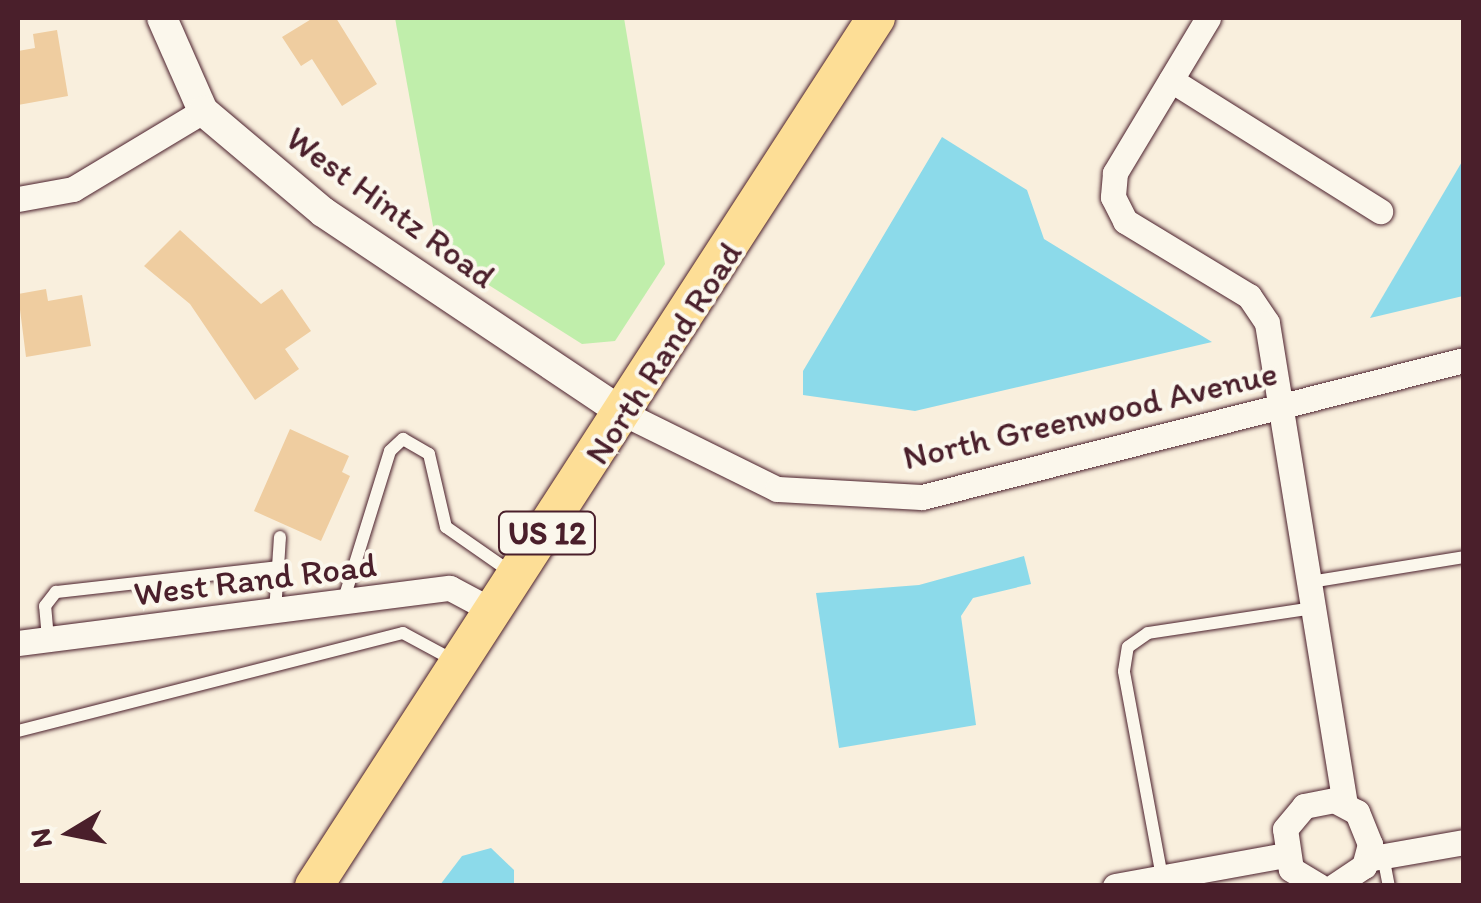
<!DOCTYPE html>
<style>
body{margin:0}
#map{position:relative;width:1481px;height:903px;overflow:hidden;background:#f9efdd;font-family:Itim,sans-serif}
div>[style]{position:absolute}
.green>*{inset:0;background:#c0eeab}
.water>*{inset:0;background:#8cdaea}
.building>*{inset:0;background:#efcda0}
.roads{filter:drop-shadow(0 0 2px #4a1f2b) drop-shadow(0 0 2px #4a1f2b)}
.service>*{height:12px;margin:-6px;padding:0 6px;transform-origin:6px;border-radius:6px;background:#fbf7ec}
.minor>*{height:25px;margin:-12.5px;padding:0 12.5px;transform-origin:12.5px;border-radius:12.5px;background:#fbf7ec}
.tertiary>*{height:30px;margin:-15px;padding:0 15px;transform-origin:15px;border-radius:15px;background:#fbf7ec}
.primary>*{height:38px;margin:-19px;padding:0 19px;transform-origin:19px;border-radius:19px;background:#fdde96}
span{translate:-50% -50%;white-space:nowrap;text-align:center;line-height:1.15;-webkit-text-stroke:8px #fbf7ec;paint-order:stroke}
.shield-label span{padding:2px 8px;background:#fbf7ec;border:2px solid;border-radius:8px;-webkit-text-stroke-width:0}
.shield-label{font-size:32px;color:#4a1f2b;font-weight:700}
.street-label{font-size:35px;color:#4a1f2b}
.frame{position:absolute;inset:0;border:20px solid #4a1f2b;pointer-events:none}
.north{position:absolute;left:20px;top:783px;width:100px;height:100px;-webkit-text-stroke:8px #fbf7ec;paint-order:stroke;rotate:260deg;font-size:28px;font-weight:700;line-height:40px;text-align:center;color:#4a1f2b}
.north::after{content:'';display:block;margin:auto;width:35px;height:45px;background:#4a1f2b;clip-path:polygon(50% 0,100% 100%,50% 72%,0 100%)}
</style>
<div id="map">
<div class="green">
<i style="clip-path:polygon(395px 18px,624px 18px,665px 264px,615px 341px,582px 344px,438px 253px)"></i>
</div>
<div class="water">
<i style="clip-path:polygon(942px 137px,1027px 190px,1044px 239px,1212px 342px,915px 411px,803px 395px,803px 371px)"></i>
<i style="clip-path:polygon(1463px 160px,1463px 296px,1370px 318px)"></i>
<i style="clip-path:polygon(1024px 556px,1031px 584px,973px 598px,961px 616px,976px 725px,839px 748px,816px 593px,919px 585px)"></i>
<i style="clip-path:polygon(491px 848px,514px 870px,514px 885px,440px 885px,462px 856px)"></i>
</div>
<div class="building">
<i style="clip-path:polygon(313px 18px,336px 18px,377px 84px,342px 106px,312px 59px,301px 66px,282px 37px)"></i>
<i style="clip-path:polygon(57px 30px,68px 96px,18px 105px,18px 51px,35px 48px,33px 34px)"></i>
<i style="clip-path:polygon(180px 230px,261px 304px,282px 289px,311px 331px,285px 349px,299px 369px,255px 400px,190px 304px,144px 266px)"></i>
<i style="clip-path:polygon(46px 289px,48px 301px,82px 295px,91px 346px,26px 357px,18px 294px)"></i>
<i style="clip-path:polygon(290px 429px,349px 456px,342px 472px,350px 476px,321px 541px,254px 511px)"></i>
</div>
<div class="roads">
<div class="service">
<i style="left:1310px;top:582px;width:156px;rotate:-9.2deg"></i>
<i style="left:343px;top:602px;width:158px;rotate:-72.7deg"></i>
<i style="left:390px;top:451px;width:18px;rotate:-43deg"></i>
<i style="left:403px;top:439px;width:30px;rotate:30deg"></i>
<i style="left:429px;top:454px;width:75px;rotate:76.9deg"></i>
<i style="left:446px;top:527px;width:80px;rotate:34.9deg"></i>
<i style="left:275px;top:612px;width:75px;rotate:-86.2deg"></i>
<i style="left:48px;top:639px;width:33px;rotate:-95deg"></i>
<i style="left:45px;top:606px;width:18px;rotate:-52deg"></i>
<i style="left:56px;top:592px;width:223px;rotate:-6.4deg"></i>
<i style="left:18px;top:731px;width:397px;rotate:-14.3deg"></i>
<i style="left:403px;top:633px;width:59px;rotate:28.3deg"></i>
<i style="left:1383px;top:856px;width:31px;rotate:79deg"></i>
<i style="left:1162px;top:877px;width:209px;rotate:-100.5deg"></i>
<i style="left:1124px;top:671px;width:24px;rotate:-81deg"></i>
<i style="left:1128px;top:647px;width:24px;rotate:-35deg"></i>
<i style="left:1148px;top:633px;width:168px;rotate:-8.6deg"></i>
</div>
<div class="minor">
<i style="left:1208px;top:18px;width:181px;rotate:121deg"></i>
<i style="left:1115px;top:173px;width:24px;rotate:95deg"></i>
<i style="left:1113px;top:197px;width:27px;rotate:63deg"></i>
<i style="left:1125px;top:221px;width:145px;rotate:31.2deg"></i>
<i style="left:1249px;top:296px;width:32px;rotate:56deg"></i>
<i style="left:1267px;top:323px;width:487px;rotate:80.8deg"></i>
<i style="left:1171px;top:80px;width:247px;rotate:32.1deg"></i>
<i style="left:18px;top:199px;width:56px;rotate:-10.3deg"></i>
<i style="left:73px;top:189px;width:152px;rotate:-31deg"></i>
<i style="left:625px;top:414px;width:169px;rotate:26.3deg"></i>
<i style="left:777px;top:489px;width:145px;rotate:3.2deg"></i>
<i style="left:922px;top:497px;width:559px;rotate:-14.19deg"></i>
<i style="left:18px;top:643px;width:435px;rotate:-7.3deg"></i>
<i style="left:450px;top:588px;width:51px;rotate:28.1deg"></i>
<i style="left:1367px;top:859px;width:98px;rotate:-9.9deg"></i>
<i style="left:1115px;top:886px;width:173px;rotate:-10.3deg"></i>
<i style="left:1319px;top:886px;width:33px;rotate:-149deg"></i>
<i style="left:1291px;top:869px;width:40px;rotate:-98.5deg"></i>
<i style="left:1285px;top:829px;width:30px;rotate:-50deg"></i>
<i style="left:1304px;top:806px;width:31px;rotate:-11deg"></i>
<i style="left:1334px;top:800px;width:26px;rotate:28deg"></i>
<i style="left:1357px;top:812px;width:35px;rotate:68deg"></i>
<i style="left:1370px;top:844px;width:23px;rotate:105deg"></i>
<i style="left:1364px;top:866px;width:36px;rotate:146deg"></i>
</div>
<div class="tertiary">
<i style="left:162px;top:18px;width:102px;rotate:66.2deg"></i>
<i style="left:203px;top:111px;width:157px;rotate:40.1deg"></i>
<i style="left:323px;top:212px;width:363px;rotate:33.8deg"></i>
</div>
<div class="primary">
<i style="left:314px;top:886px;width:1034px;rotate:-57.08deg"></i>
</div>
</div>
<div class="shield-label">
<span style="left:547px;top:533px">US 12</span>
</div>
<div class="street-label">
<span style="left:391px;top:207px;rotate:36deg">West Hintz Road</span>
<span style="left:663px;top:353px;rotate:-57deg">North Rand Road</span>
<span style="left:1090px;top:415px;rotate:-13deg">North Greenwood Avenue</span>
<span style="left:255px;top:579px;rotate:-7deg">West Rand Road</span>
</div>
<div class="frame"></div>
<div class="north">N</div>
</div>
